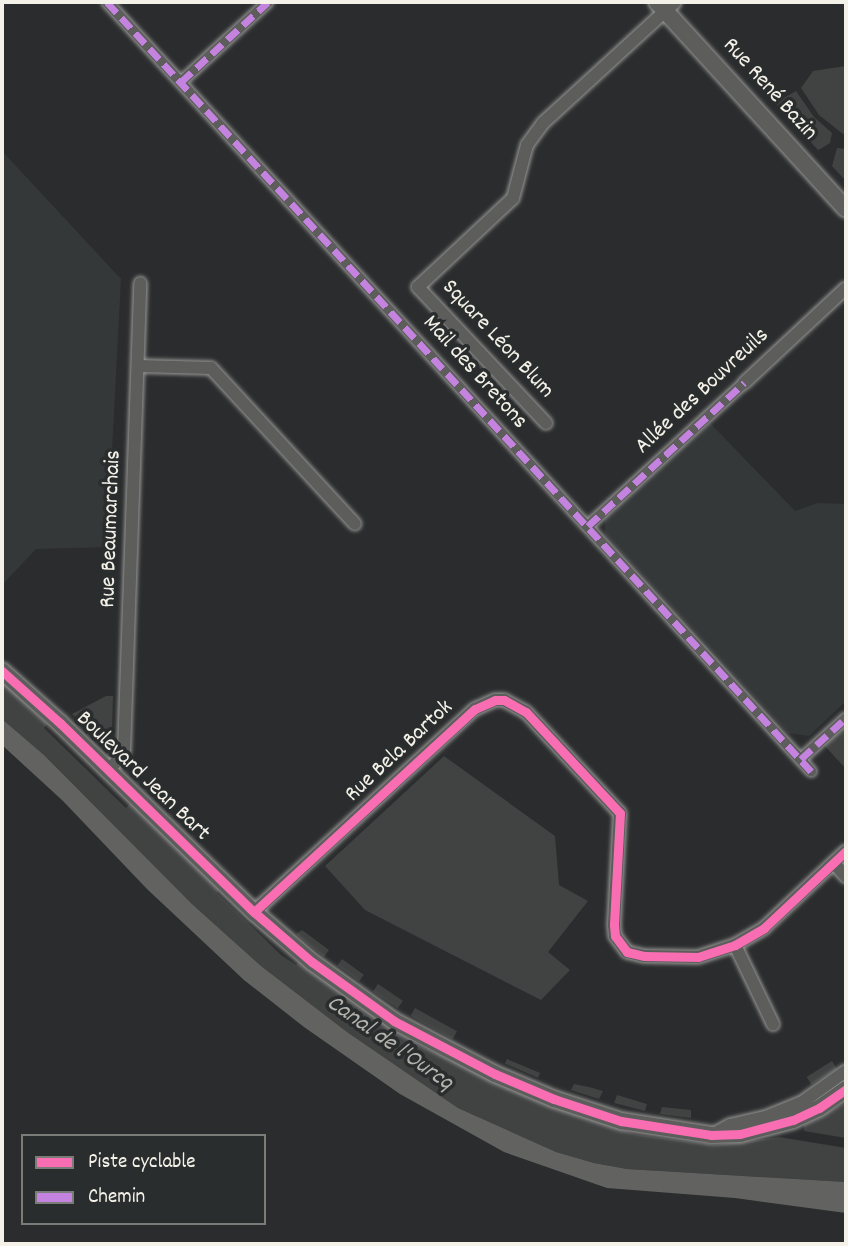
<!DOCTYPE html>
<meta charset="utf-8">
<style>
body{margin:0}
#map{position:relative;width:848px;height:1246px;overflow:hidden;background:#2b2c2d;font-family:Dekko,sans-serif}
div>[style]{position:absolute}
.built>*{inset:0;background:#353838}
.green>*{inset:0;background:#414242;transform-origin:0 0}
.water>*{inset:0;background:#626361}
.roads{filter:drop-shadow(0 0 2px #979796) drop-shadow(0 0 2px #979796)}
.pedestrian>*{height:10px;margin:-5px;padding:0 5px;transform-origin:5px;border-radius:5px;background:#5d5d5c}
.minor>*{height:12px;margin:-6px;padding:0 6px;transform-origin:6px;border-radius:6px;background:#5d5d5c}
.tertiary>*{height:16px;margin:-8px;padding:0 8px;transform-origin:8px;border-radius:8px;background:#5d5d5c}
.quiet>*{height:7px;margin-top:-3.5px;transform-origin:0;background:repeating-linear-gradient(90deg,#c483df 0 14px,transparent 0 21px)}
.cycleway>*{height:9px;margin:-4.5px;padding:0 4.5px;transform-origin:4.5px;border-radius:4.5px;background:#f96db3}
span{translate:-50% -50%;white-space:nowrap;text-align:center;line-height:1.15;-webkit-text-stroke:7px #2a2d2e;paint-order:stroke}
.street-label{font-size:23px;color:#f4f1e8}
.water-label{font-size:24px;color:#b5b3ae;font-style:italic}
.frame{position:absolute;inset:0;border:4px solid #f4f1e8;pointer-events:none}
.legend{position:absolute;left:21px;top:1134px;width:245px;height:91px;box-sizing:border-box;background:#2a2d2e;border:2px solid #7b7b78;margin:0;padding:9px 12px;list-style:none;font-size:21px;color:#f4f1e8}
.legend li{display:flex;align-items:center;gap:14px;height:35px}
.legend b{width:35px;border:2px solid #7b7b78}
</style>
<div id="map">
<div class="built">
<i style="clip-path:polygon(2px 151px,121px 279px,107px 547px,36px 549px,2px 585px)"></i>
<i style="clip-path:polygon(710px 423px,795px 511px,818px 503px,846px 504px,846px 701px,809px 736px,788px 733px,605px 534px,605px 517px)"></i>
</div>
<div class="green">
<i style="clip-path:polygon(846px 66px,846px 132px,843px 134px,819px 115px,801px 88px,813px 71px)"></i>
<i style="clip-path:polygon(796px 91px,814px 117px,832px 133px,830px 143px,822px 148px,818px 150px,775px 103px)"></i>
<i style="clip-path:polygon(837px 148px,846px 149px,846px 181px,832px 166px)"></i>
<i style="clip-path:polygon(2px 681px,47px 724px,44px 728px,126px 808px,131px 803px,219px 889px,217px 893px,281px 955px,296px 965px,299px 962px,418px 1045px,540px 1102px,633px 1134px,715px 1145px,779px 1137px,846px 1148px,846px 1182px,627px 1169px,594px 1163px,556px 1152px,458px 1108px,347px 1032px,261px 966px,192px 904px,44px 755px,2px 719px)"></i>
<i style="clip-path:polygon(106px 696px,113px 696px,112px 731px,104px 738px,97px 737px,72px 714px)"></i>
<i style="clip-path:polygon(846px 724px,846px 769px,824px 745px)"></i>
<i style="clip-path:polygon(444px 756px,555px 836px,559px 885px,588px 901px,548px 952px,570px 970px,541px 1000px,365px 910px,325px 866px)"></i>
<i style="clip-path:polygon(302px 930px,329px 950px,324px 957px,296px 934px)"></i>
<i style="left:342px;top:959px;width:27px;height:8px;rotate:36deg"></i>
<i style="left:378px;top:984px;width:30px;height:9px;rotate:34deg"></i>
<i style="left:415px;top:1008px;width:48px;height:9px;rotate:29deg"></i>
<i style="left:507px;top:1059px;width:36px;height:5px;rotate:23deg"></i>
<i style="left:832px;top:1061px;width:9px;height:30px;rotate:58deg"></i>
<i style="clip-path:polygon(574px 1084px,589px 1087px,603px 1091px,599px 1099px,571px 1090px)"></i>
<i style="clip-path:polygon(617px 1095px,647px 1104px,645px 1111px,614px 1103px)"></i>
<i style="clip-path:polygon(845px 1103px,846px 1138px,804px 1131px,804px 1125px)"></i>
<i style="clip-path:polygon(662px 1107px,691px 1110px,691px 1118px,660px 1114px)"></i>
</div>
<div class="water">
<i style="clip-path:polygon(2px 719px,44px 755px,192px 904px,261px 966px,347px 1032px,458px 1108px,556px 1152px,594px 1163px,627px 1169px,846px 1182px,846px 1213px,735px 1198px,607px 1188px,504px 1152px,400px 1094px,304px 1027px,244px 980px,147px 889px,63px 801px,2px 745px)"></i>
</div>
<div class="roads">
<div class="pedestrian">
<i style="left:107px;top:2px;width:1043px;rotate:47.53deg"></i>
<i style="left:181px;top:82px;width:118px;rotate:-42.6deg"></i>
<i style="left:588px;top:526px;width:212px;rotate:-42.5deg"></i>
<i style="left:801px;top:759px;width:61px;rotate:-42.3deg"></i>
</div>
<div class="minor">
<i style="left:139px;top:366px;width:72px;rotate:1.6deg"></i>
<i style="left:211px;top:368px;width:212px;rotate:47.3deg"></i>
<i style="left:744px;top:383px;width:139px;rotate:-43deg"></i>
<i style="left:546px;top:423px;width:187px;rotate:-133.3deg"></i>
<i style="left:418px;top:287px;width:130px;rotate:-43.1deg"></i>
<i style="left:513px;top:198px;width:55px;rotate:-75.2deg"></i>
<i style="left:527px;top:145px;width:27px;rotate:-54deg"></i>
<i style="left:543px;top:123px;width:179px;rotate:-42.5deg"></i>
<i style="left:109px;top:771px;width:25px;rotate:-53deg"></i>
<i style="left:124px;top:751px;width:468px;rotate:-88deg"></i>
<i style="left:834px;top:863px;width:18px;rotate:49deg"></i>
<i style="left:254px;top:912px;width:300px;rotate:-42.6deg"></i>
<i style="left:475px;top:709px;width:22px;rotate:-24deg"></i>
<i style="left:495px;top:700px;width:9px"></i>
<i style="left:504px;top:700px;width:25px;rotate:29deg"></i>
<i style="left:526px;top:712px;width:138px;rotate:47.1deg"></i>
<i style="left:620px;top:813px;width:112px;rotate:93.1deg"></i>
<i style="left:614px;top:925px;width:11px;rotate:85deg"></i>
<i style="left:615px;top:936px;width:20px;rotate:53deg"></i>
<i style="left:627px;top:952px;width:17px;rotate:13deg"></i>
<i style="left:644px;top:956px;width:54px;rotate:1.1deg"></i>
<i style="left:698px;top:957px;width:39px;rotate:-18deg"></i>
<i style="left:735px;top:945px;width:34px;rotate:-30deg"></i>
<i style="left:764px;top:928px;width:112px;rotate:-43.2deg"></i>
<i style="left:735px;top:945px;width:88px;rotate:64.3deg"></i>
<i style="left:712px;top:1135px;width:21px;rotate:-29deg"></i>
<i style="left:730px;top:1125px;width:39px;rotate:-13deg"></i>
<i style="left:768px;top:1116px;width:35px;rotate:-22deg"></i>
<i style="left:801px;top:1103px;width:55px;rotate:-35.4deg"></i>
</div>
<div class="tertiary">
<i style="left:657px;top:2px;width:280px;rotate:47.6deg"></i>
<i style="left:2px;top:671px;width:78px;rotate:41.9deg"></i>
<i style="left:60px;top:723px;width:271px;rotate:44.3deg"></i>
<i style="left:254px;top:912px;width:77px;rotate:40.8deg"></i>
<i style="left:312px;top:962px;width:101px;rotate:35.7deg"></i>
<i style="left:394px;top:1021px;width:114px;rotate:27.7deg"></i>
<i style="left:495px;top:1074px;width:64px;rotate:23deg"></i>
<i style="left:554px;top:1099px;width:71px;rotate:18.2deg"></i>
<i style="left:621px;top:1121px;width:91px;rotate:8.8deg"></i>
<i style="left:711px;top:1135px;width:29px;rotate:-2deg"></i>
<i style="left:740px;top:1134px;width:55px;rotate:-14.8deg"></i>
<i style="left:793px;top:1120px;width:29px;rotate:-25deg"></i>
<i style="left:819px;top:1108px;width:33px;rotate:-35deg"></i>
</div>
</div>
<div class="quiet">
<i style="left:107px;top:2px;width:1043px;rotate:47.53deg"></i>
<i style="left:181px;top:82px;width:118px;rotate:-42.6deg"></i>
<i style="left:588px;top:526px;width:212px;rotate:-42.5deg"></i>
<i style="left:801px;top:759px;width:61px;rotate:-42.3deg"></i>
</div>
<div class="cycleway">
<i style="left:2px;top:671px;width:78px;rotate:41.9deg"></i>
<i style="left:60px;top:723px;width:271px;rotate:44.3deg"></i>
<i style="left:254px;top:912px;width:77px;rotate:40.8deg"></i>
<i style="left:312px;top:962px;width:101px;rotate:35.7deg"></i>
<i style="left:394px;top:1021px;width:114px;rotate:27.7deg"></i>
<i style="left:495px;top:1074px;width:64px;rotate:23deg"></i>
<i style="left:554px;top:1099px;width:71px;rotate:18.2deg"></i>
<i style="left:621px;top:1121px;width:91px;rotate:8.8deg"></i>
<i style="left:711px;top:1135px;width:29px;rotate:-2deg"></i>
<i style="left:740px;top:1134px;width:55px;rotate:-14.8deg"></i>
<i style="left:793px;top:1120px;width:29px;rotate:-25deg"></i>
<i style="left:819px;top:1108px;width:33px;rotate:-35deg"></i>
<i style="left:254px;top:912px;width:300px;rotate:-42.6deg"></i>
<i style="left:475px;top:709px;width:22px;rotate:-24deg"></i>
<i style="left:495px;top:700px;width:9px"></i>
<i style="left:504px;top:700px;width:25px;rotate:29deg"></i>
<i style="left:526px;top:712px;width:138px;rotate:47.1deg"></i>
<i style="left:620px;top:813px;width:112px;rotate:93.1deg"></i>
<i style="left:614px;top:925px;width:11px;rotate:85deg"></i>
<i style="left:615px;top:936px;width:20px;rotate:53deg"></i>
<i style="left:627px;top:952px;width:17px;rotate:13deg"></i>
<i style="left:644px;top:956px;width:54px;rotate:1.1deg"></i>
<i style="left:698px;top:957px;width:39px;rotate:-18deg"></i>
<i style="left:735px;top:945px;width:34px;rotate:-30deg"></i>
<i style="left:764px;top:928px;width:112px;rotate:-43.2deg"></i>
</div>
<div class="street-label">
<span style="left:769px;top:90px;rotate:48deg">Rue René Bazin</span>
<span style="left:497px;top:340px;rotate:47deg">Square Léon Blum</span>
<span style="left:474px;top:373px;rotate:48deg">Mail des Bretons</span>
<span style="left:703px;top:392px;rotate:-43deg">Allée des Bouvreuils</span>
<span style="left:112px;top:529px;rotate:-88deg">Rue Beaumarchais</span>
<span style="left:400px;top:752px;rotate:-43deg">Rue Bela Bartok</span>
<span style="left:142px;top:777px;rotate:44deg">Boulevard Jean Bart</span>
</div>
<div class="water-label">
<span style="left:389px;top:1044px;rotate:35deg">Canal de l'Ourcq</span>
</div>
<div class="frame"></div>
<ul class="legend">
<li><b style="height:9px;background:#f96db3"></b>Piste cyclable</li>
<li><b style="height:9px;background:#c483df"></b>Chemin</li>
</ul>
</div>
